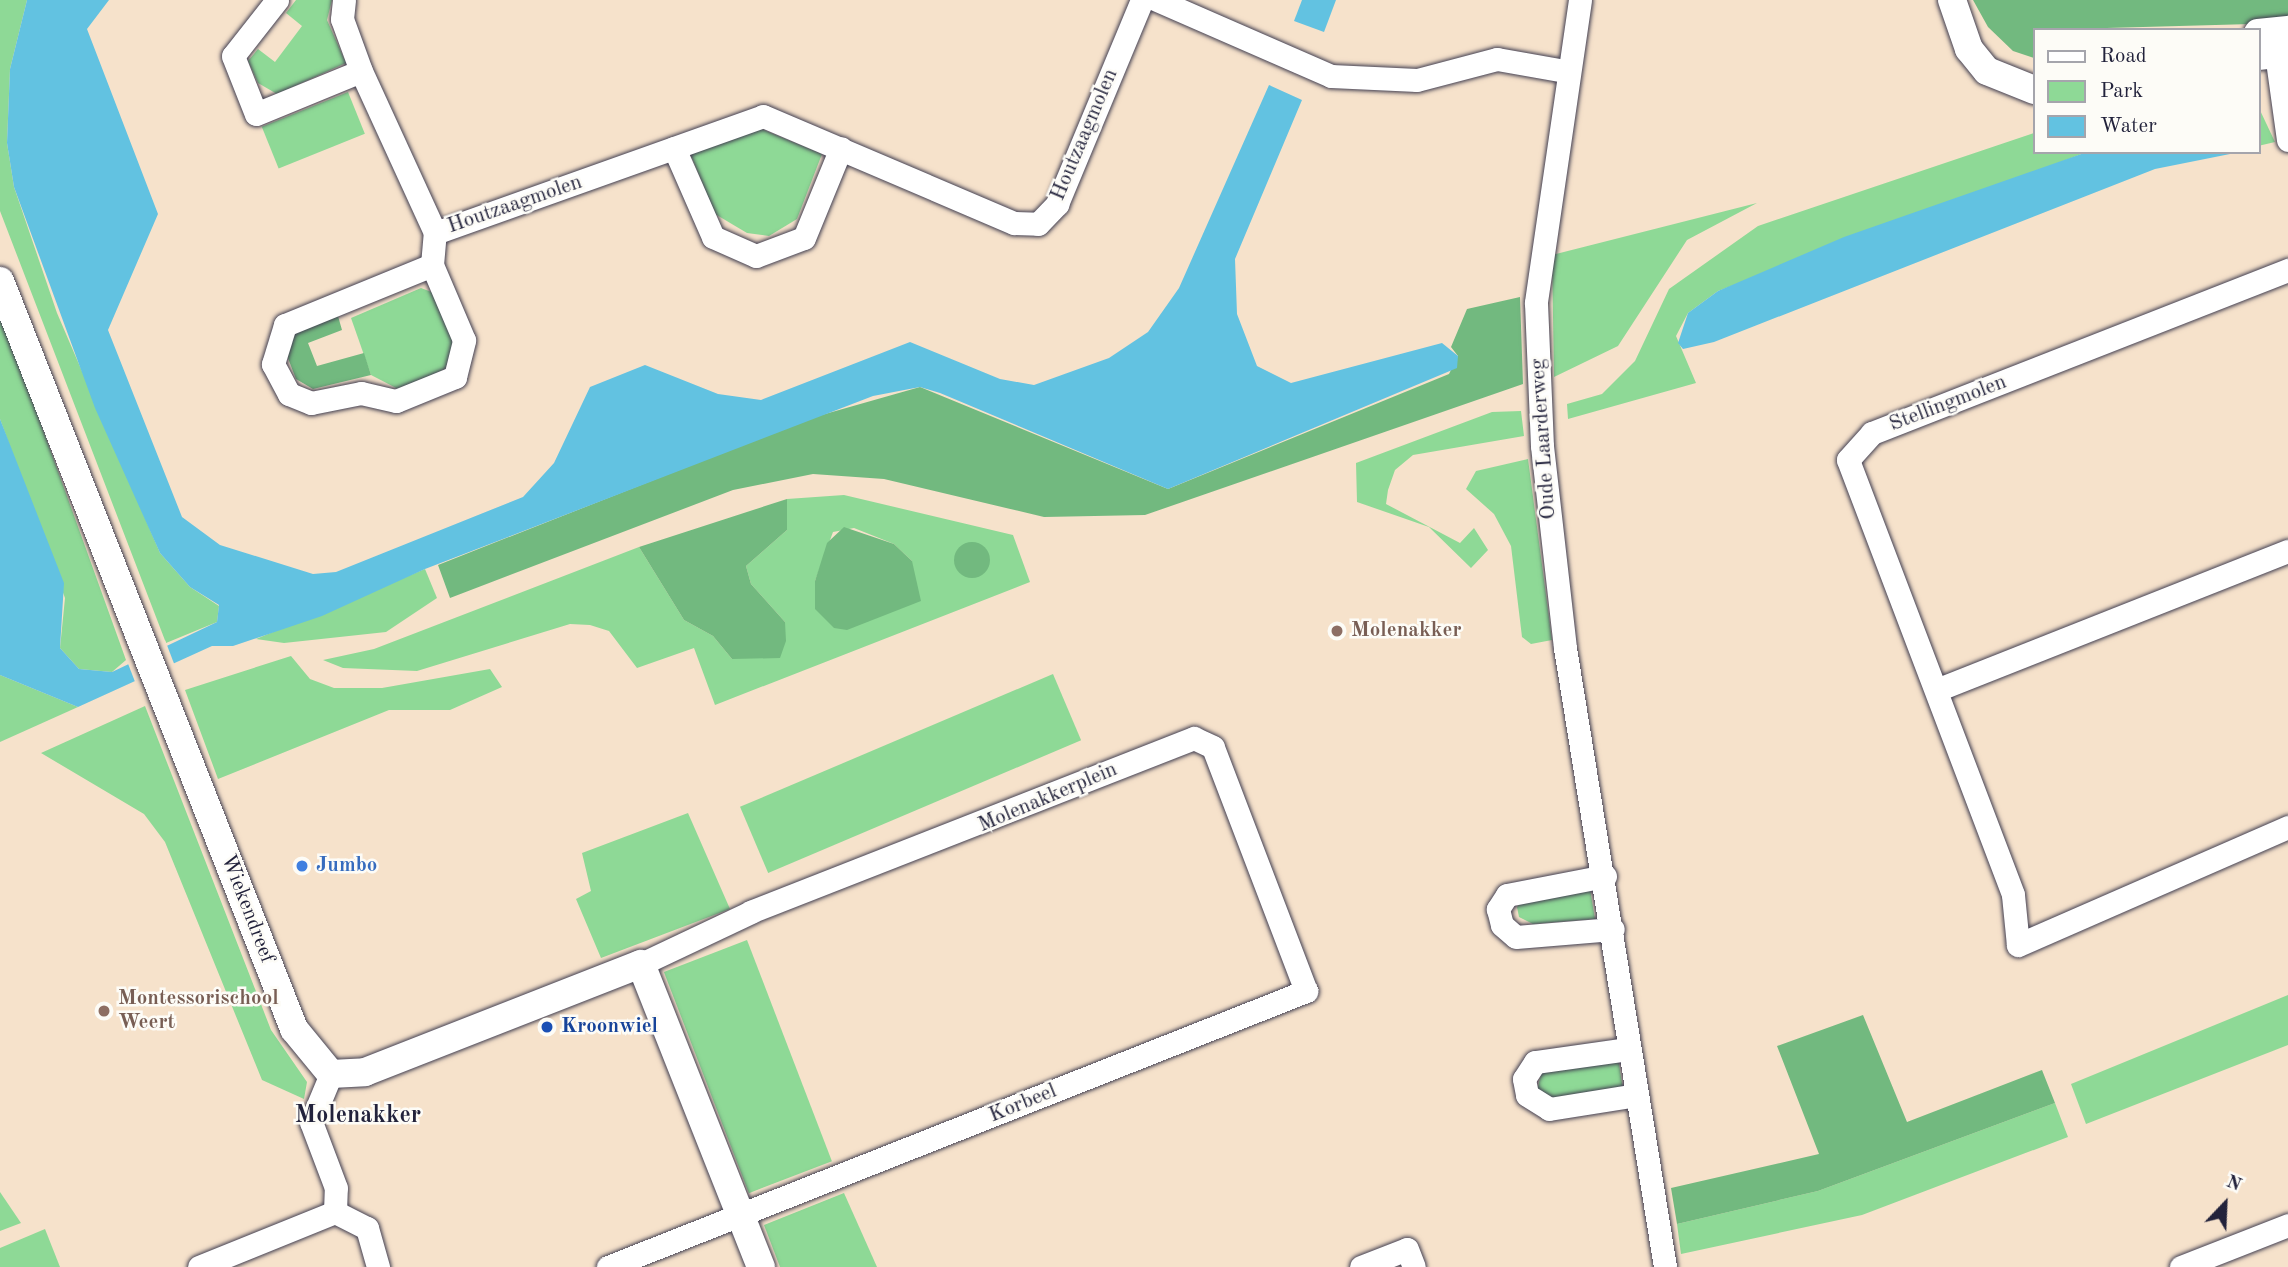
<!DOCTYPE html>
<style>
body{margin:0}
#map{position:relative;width:2288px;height:1267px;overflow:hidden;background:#f6e2cb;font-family:"Old Standard TT",serif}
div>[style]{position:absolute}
.green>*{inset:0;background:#8ed996;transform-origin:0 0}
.forest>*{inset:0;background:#72b97f}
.round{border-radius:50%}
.water>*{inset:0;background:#62c2e1}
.pier>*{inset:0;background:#f6e2cb;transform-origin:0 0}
.roads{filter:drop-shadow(0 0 2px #423f51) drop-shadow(0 0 2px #423f51)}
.minor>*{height:23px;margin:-11.5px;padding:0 11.5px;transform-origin:11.5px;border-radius:11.5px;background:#fff}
.tertiary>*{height:28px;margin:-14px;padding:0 14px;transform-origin:14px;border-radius:14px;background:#fff}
.dots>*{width:19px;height:19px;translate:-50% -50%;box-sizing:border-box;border:4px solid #fdfcf7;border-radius:50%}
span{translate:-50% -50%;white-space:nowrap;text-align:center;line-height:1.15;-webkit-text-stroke:5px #fdfcf7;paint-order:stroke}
.street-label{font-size:21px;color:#22223b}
.education-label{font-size:21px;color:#785e54;font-weight:700}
.left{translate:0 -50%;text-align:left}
.shop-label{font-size:21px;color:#366cbe;font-weight:700}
.transit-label{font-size:21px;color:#164399;font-weight:700}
.quarter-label{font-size:24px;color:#22223b;font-weight:700}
.legend{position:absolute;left:2033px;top:28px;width:228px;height:126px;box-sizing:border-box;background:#fdfcf7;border:2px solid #a5a5ac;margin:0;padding:9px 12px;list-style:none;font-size:21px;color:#22223b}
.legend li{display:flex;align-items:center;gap:14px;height:35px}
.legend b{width:35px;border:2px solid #a5a5ac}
.north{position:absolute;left:2190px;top:1169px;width:70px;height:70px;-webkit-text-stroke:5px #fdfcf7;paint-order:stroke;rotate:23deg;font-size:19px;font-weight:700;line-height:28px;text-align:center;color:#22223b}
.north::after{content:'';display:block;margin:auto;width:24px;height:32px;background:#22223b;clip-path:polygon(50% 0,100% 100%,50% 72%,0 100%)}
</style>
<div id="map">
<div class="green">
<i style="clip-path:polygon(0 0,27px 0,10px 69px,7px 143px,14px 187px,57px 313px,160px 553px,190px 587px,219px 606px,217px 622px,166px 643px,0 211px)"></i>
<i style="clip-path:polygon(296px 0,332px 0,327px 20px,346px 63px,277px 94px,258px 83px,248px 61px,258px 49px,275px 62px,302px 26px,286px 13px)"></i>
<i style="left:348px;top:92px;width:45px;height:93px;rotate:68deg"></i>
<i style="clip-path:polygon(2258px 106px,2275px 142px,2258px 146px)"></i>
<i style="clip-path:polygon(759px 128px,822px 154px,797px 219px,769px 236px,747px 233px,715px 214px,690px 153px)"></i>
<i style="clip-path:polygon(2034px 133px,2034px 152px,2087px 152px,1718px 291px,1688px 313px,1676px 336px,1696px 383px,1568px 419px,1567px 404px,1602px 394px,1635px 361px,1669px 289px,1758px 226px)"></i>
<i style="clip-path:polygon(1757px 203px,1687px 240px,1618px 346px,1554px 377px,1552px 255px)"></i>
<i style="clip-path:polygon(421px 288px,434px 293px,455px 346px,445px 369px,400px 390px,371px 375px,351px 318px)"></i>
<i style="clip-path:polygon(0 310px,126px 660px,112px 672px,79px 669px,60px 648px,65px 598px,0 419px)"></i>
<i style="clip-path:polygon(1521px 411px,1524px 436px,1413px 455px,1395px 470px,1388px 490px,1386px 504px,1460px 543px,1474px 528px,1488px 550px,1471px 568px,1429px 527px,1357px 502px,1356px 463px,1492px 412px)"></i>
<i style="clip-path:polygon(1528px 459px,1552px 640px,1531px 644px,1522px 637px,1511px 546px,1494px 514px,1466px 489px,1476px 471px)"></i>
<i style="clip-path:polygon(evenodd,844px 495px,1013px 535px,1030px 582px,715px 705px,694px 648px,637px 668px,609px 631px,590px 625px,570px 624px,417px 671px,343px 668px,323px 660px,374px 649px,639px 547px,684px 620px,713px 636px,732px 659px,785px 622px,751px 584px,746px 566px,787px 530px,787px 499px,844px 495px,854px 528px,894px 544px,912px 561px,815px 581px,833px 532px,854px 528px)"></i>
<i style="clip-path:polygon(425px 569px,437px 598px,386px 632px,284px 643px,256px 639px)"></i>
<i style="clip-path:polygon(291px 656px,310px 679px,334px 688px,382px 688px,490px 669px,502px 687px,450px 710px,389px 710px,218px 779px,185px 690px)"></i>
<i style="left:1053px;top:674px;width:72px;height:340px;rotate:67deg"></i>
<i style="clip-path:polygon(0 675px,78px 707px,0 742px)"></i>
<i style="clip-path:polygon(145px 706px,271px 1030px,307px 1082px,304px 1099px,262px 1080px,165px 842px,144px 814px,41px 753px)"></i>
<i style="clip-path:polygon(688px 813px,730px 909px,601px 958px,576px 899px,591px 891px,582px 853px)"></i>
<i style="clip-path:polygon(1590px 889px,1595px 919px,1533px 924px,1519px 917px,1517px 907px,1526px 897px)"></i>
<i style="left:747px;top:940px;width:237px;height:89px;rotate:69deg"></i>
<i style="clip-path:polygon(2288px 995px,2288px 1045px,2086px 1124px,2071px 1084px)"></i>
<i style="clip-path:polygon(1618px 1058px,1623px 1089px,1553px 1100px,1537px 1091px,1542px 1070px)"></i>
<i style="clip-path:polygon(2055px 1103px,2068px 1137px,1862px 1215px,1681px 1254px,1677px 1224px,1818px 1191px)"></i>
<i style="clip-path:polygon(0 1192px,21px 1223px,0 1231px)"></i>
<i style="clip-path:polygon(844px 1193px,877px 1267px,780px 1267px,764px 1225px)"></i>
<i style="clip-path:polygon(45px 1229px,60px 1267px,0 1267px,0 1248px)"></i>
</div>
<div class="forest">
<i style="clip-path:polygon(1973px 0,2288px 0,2288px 23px,2034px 30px,2034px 58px,2013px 51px,1988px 27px)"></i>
<i style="clip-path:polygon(1520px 297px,1523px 384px,1145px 515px,1044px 517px,884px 479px,813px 474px,733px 490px,450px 598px,438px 565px,811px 418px,920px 387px,1168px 489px,1449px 374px,1458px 356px,1451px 347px,1467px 309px)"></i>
<i style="clip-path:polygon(338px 316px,342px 330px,308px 343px,317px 366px,364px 353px,371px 375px,313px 389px,296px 379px,286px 353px,294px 332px)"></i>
<i style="clip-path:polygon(787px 499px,787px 530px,746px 566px,751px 584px,785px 622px,786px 641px,780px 658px,732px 659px,713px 636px,684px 620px,639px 547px)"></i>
<i style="clip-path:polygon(844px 527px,894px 544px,912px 561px,921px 601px,847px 630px,834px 628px,815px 609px,815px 581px,827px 543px)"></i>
<i class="round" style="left:954px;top:542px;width:36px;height:36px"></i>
<i style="clip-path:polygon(1863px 1015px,1907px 1122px,2042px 1070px,2055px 1103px,1818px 1191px,1677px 1224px,1671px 1188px,1819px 1154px,1777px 1046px)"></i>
</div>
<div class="water">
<i style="clip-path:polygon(27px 0,109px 0,87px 29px,158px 214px,108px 330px,182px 517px,220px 545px,313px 574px,336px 572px,523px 497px,554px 463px,590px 387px,645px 365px,718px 394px,761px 400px,910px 342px,1000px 379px,1034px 385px,1109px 358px,1148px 332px,1179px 288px,1269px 85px,1302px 100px,1235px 259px,1237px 314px,1257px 366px,1291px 383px,1442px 343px,1458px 356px,1457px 368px,1168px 489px,940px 393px,920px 387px,873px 396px,425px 569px,322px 616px,233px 646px,212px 646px,78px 707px,0 675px,0 419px,64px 583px,60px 648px,79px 669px,112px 672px,217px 622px,219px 605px,190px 587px,160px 553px,95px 408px,14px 187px,7px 143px,10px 69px)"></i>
<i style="clip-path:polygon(1302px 0,1336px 0,1324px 32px,1294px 21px)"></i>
<i style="clip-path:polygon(2087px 152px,2240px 152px,2155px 169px,1714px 342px,1683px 349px,1678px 343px,1688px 313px,1718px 291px,1844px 237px)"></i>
</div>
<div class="pier">
<i style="left:165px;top:640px;width:28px;height:43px;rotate:69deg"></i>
</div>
<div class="roads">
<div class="minor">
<i style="left:277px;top:0;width:71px;rotate:128.2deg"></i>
<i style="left:233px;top:56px;width:62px;rotate:68.4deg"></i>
<i style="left:256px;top:114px;width:113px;rotate:-22.3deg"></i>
<i style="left:344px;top:0;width:19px;rotate:96deg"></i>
<i style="left:342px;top:19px;width:55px;rotate:69.9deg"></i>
<i style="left:361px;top:71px;width:178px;rotate:65.4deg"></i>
<i style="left:435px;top:233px;width:348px;rotate:-19.6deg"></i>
<i style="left:763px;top:116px;width:273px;rotate:23.1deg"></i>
<i style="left:1014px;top:223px;width:24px;rotate:2deg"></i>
<i style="left:1038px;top:224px;width:28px;rotate:-46deg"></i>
<i style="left:1057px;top:204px;width:221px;rotate:-67.4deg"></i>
<i style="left:1157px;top:0;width:190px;rotate:23.6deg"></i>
<i style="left:1331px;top:76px;width:86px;rotate:2.7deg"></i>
<i style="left:1417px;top:80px;width:83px;rotate:-14.7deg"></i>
<i style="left:1497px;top:59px;width:69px;rotate:10deg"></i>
<i style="left:1580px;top:0;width:306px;rotate:98.3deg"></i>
<i style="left:1536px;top:303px;width:143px;rotate:87.6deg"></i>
<i style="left:1542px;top:446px;width:203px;rotate:83.5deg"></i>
<i style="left:1565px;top:648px;width:627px;rotate:80.82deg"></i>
<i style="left:2274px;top:39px;width:102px;rotate:82.1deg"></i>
<i style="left:674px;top:148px;width:97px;rotate:66.3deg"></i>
<i style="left:713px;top:237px;width:47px;rotate:23.8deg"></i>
<i style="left:756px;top:256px;width:51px;rotate:-20.6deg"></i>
<i style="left:804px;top:238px;width:97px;rotate:-67.7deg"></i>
<i style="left:432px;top:265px;width:159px;rotate:157.8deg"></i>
<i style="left:285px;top:325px;width:41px;rotate:107.1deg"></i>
<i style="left:273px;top:364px;width:34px;rotate:62deg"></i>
<i style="left:289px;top:394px;width:24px;rotate:22deg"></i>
<i style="left:311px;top:403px;width:51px;rotate:-11.3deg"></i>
<i style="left:361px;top:393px;width:36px;rotate:13deg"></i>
<i style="left:396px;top:401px;width:64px;rotate:-22.1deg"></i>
<i style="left:455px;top:377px;width:38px;rotate:-76deg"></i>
<i style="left:464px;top:340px;width:82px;rotate:-113.1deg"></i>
<i style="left:432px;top:265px;width:32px;rotate:-85deg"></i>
<i style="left:2288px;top:270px;width:447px;rotate:158.6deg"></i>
<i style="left:1872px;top:433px;width:36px;rotate:132deg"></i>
<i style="left:1848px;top:460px;width:465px;rotate:69.2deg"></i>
<i style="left:2013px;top:895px;width:50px;rotate:84.3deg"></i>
<i style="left:2018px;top:945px;width:295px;rotate:-23.6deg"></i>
<i style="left:1939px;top:689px;width:375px;rotate:-21.6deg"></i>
<i style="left:1605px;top:876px;width:100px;rotate:169deg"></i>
<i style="left:1507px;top:895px;width:17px;rotate:123deg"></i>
<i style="left:1498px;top:909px;width:16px;rotate:76deg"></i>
<i style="left:1502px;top:925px;width:18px;rotate:41deg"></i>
<i style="left:1516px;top:937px;width:97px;rotate:-4.7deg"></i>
<i style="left:1628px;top:1049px;width:94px;rotate:172deg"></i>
<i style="left:1535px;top:1062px;width:20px;rotate:123deg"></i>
<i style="left:1524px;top:1079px;width:16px;rotate:79deg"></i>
<i style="left:1527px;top:1095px;width:26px;rotate:32deg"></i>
<i style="left:1549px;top:1109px;width:88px;rotate:-9.1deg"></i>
<i style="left:335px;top:1212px;width:36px;rotate:27deg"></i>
<i style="left:367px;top:1228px;width:41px;rotate:74.2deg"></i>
<i style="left:199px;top:1267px;width:147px;rotate:-22deg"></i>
<i style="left:335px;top:1212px;width:24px;rotate:-88deg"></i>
<i style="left:336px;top:1188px;width:71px;rotate:-110.7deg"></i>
<i style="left:311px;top:1122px;width:52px;rotate:-67.4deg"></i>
<i style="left:608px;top:1267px;width:751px;rotate:-21.57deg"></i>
<i style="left:1306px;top:991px;width:261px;rotate:-110.9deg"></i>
<i style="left:1213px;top:747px;width:21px;rotate:-155deg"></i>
<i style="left:1194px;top:738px;width:476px;rotate:158.6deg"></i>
<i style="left:751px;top:912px;width:122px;rotate:154.7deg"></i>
<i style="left:1361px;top:1267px;width:49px;rotate:-21.4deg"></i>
<i style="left:1407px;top:1249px;width:19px;rotate:69deg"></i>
<i style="left:2181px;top:1267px;width:115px;rotate:-21.4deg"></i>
</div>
<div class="tertiary">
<i style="left:1952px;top:0;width:52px;rotate:70.9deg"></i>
<i style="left:1969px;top:49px;width:28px;rotate:51deg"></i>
<i style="left:1987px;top:71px;width:51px;rotate:22deg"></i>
<i style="left:2258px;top:33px;width:30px;rotate:-6deg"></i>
<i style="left:2258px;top:56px;width:30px;rotate:-6deg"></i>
<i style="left:0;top:281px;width:804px;rotate:68.54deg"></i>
<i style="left:294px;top:1029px;width:58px;rotate:50.6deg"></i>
<i style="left:331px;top:1074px;width:34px;rotate:-3deg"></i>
<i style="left:365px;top:1072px;width:296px;rotate:-21.4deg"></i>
<i style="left:641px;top:964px;width:326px;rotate:68.4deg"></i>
</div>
</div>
<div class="dots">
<i style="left:1337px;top:631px;background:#8d6e63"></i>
<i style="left:302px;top:866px;background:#3f7fe0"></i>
<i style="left:104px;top:1011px;background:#8d6e63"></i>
<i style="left:547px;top:1027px;background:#1a4fb4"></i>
</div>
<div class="street-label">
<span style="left:1085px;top:135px;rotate:-67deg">Houtzaagmolen</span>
<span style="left:515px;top:205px;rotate:-19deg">Houtzaagmolen</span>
<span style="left:1948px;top:404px;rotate:-21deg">Stellingmolen</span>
<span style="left:1544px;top:439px;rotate:-94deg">Oude Laarderweg</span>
<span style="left:1048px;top:798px;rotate:-23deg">Molenakkerplein</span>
<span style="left:247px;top:909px;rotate:69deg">Wiekendreef</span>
<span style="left:1023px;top:1104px;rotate:-22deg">Korbeel</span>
</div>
<div class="education-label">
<span class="left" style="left:1351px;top:631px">Molenakker</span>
<span class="left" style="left:118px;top:1011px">Montessorischool<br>Weert</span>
</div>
<div class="shop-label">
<span class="left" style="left:316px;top:866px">Jumbo</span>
</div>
<div class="transit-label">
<span class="left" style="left:561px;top:1027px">Kroonwiel</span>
</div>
<div class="quarter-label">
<span style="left:358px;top:1117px">Molenakker</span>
</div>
<ul class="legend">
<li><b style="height:9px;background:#fff"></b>Road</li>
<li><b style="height:19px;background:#8ed996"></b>Park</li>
<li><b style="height:19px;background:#62c2e1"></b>Water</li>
</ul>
<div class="north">N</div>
</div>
